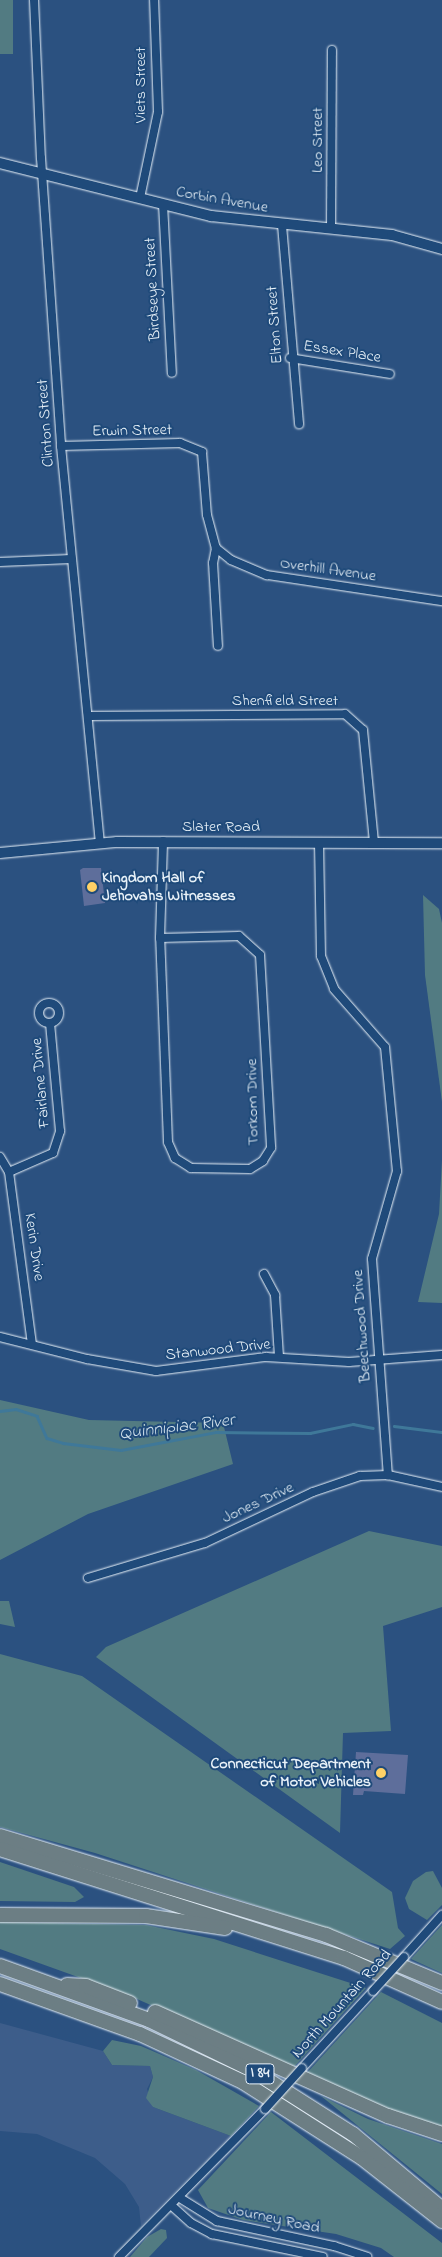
<!DOCTYPE html>
<style>
body{margin:0}
#map{position:relative;width:442px;height:2257px;overflow:hidden;background:#2b5180;font-family:"Indie Flower",sans-serif}
div>[style]{position:absolute}
.built>*{inset:0;background:#3d5d8a}
.green>*{inset:0;background:#527b82;transform-origin:0 0}
.stream>*{height:2.5px;margin:-1.25px;padding:0 1.25px;transform-origin:1.25px;border-radius:1.25px;background:#3f7899}
.building>*{inset:0;background:#5e6e9b}
.roads{filter:drop-shadow(0 0 1px #e8f1f8) drop-shadow(0 0 1px #e8f1f8)}
.minor>*{height:8px;margin:-4px;padding:0 4px;transform-origin:4px;border-radius:4px;background:#1f4a7a}
.minor>.ring{margin:-4px;padding:0;box-sizing:content-box;background:none;border:8px solid #1f4a7a;border-radius:50%}
.secondary>*{height:10px;margin:-5px;padding:0 5px;transform-origin:5px;border-radius:5px;background:#1f4a7a}
.motorway>*{height:14px;margin:-7px;padding:0 7px;transform-origin:7px;border-radius:7px;background:#6c7e84}
.bridges{filter:drop-shadow(0 0 1px #e8f1f8) drop-shadow(0 0 1px #e8f1f8)}
.minor-bridge>*{height:8px;margin:-4px;padding:0 4px;transform-origin:4px;border-radius:4px;background:#1f4a7a}
.dots>*{width:14px;height:14px;translate:-50% -50%;box-sizing:border-box;border:2px solid #1f4a7a;border-radius:50%}
span{translate:-50% -50%;white-space:nowrap;text-align:center;line-height:1.15;-webkit-text-stroke:4px #1f4a7a;paint-order:stroke}
.shield-label span{padding:1px 4px;background:#1f4a7a;border:1px solid;border-radius:4px;-webkit-text-stroke-width:0}
.shield-label{font-size:15px;color:#e8f1f8;font-weight:700}
.street-label{font-size:16px;color:#e8f1f8}
.poi-label{font-size:16px;color:#e8f1f8;font-weight:700}
.left{translate:0 -50%;text-align:left}
.right{translate:-100% -50%;text-align:right}
.water-label{font-size:18px;color:#cfdfea;font-style:italic}
</style>
<div id="map">
<div class="built">
<i style="clip-path:polygon(0 2023px,103px 2051px,112px 2065px,150px 2066px,153px 2077px,147px 2089px,153px 2107px,231px 2136px,141px 2226px,139px 2207px,125px 2184px,95px 2158px,37px 2134px,0 2131px)"></i>
</div>
<div class="green">
<i style="left:0;top:0;width:13px;height:54px"></i>
<i style="clip-path:polygon(423px 895px,439px 909px,442px 923px,442px 1102px,425px 975px)"></i>
<i style="clip-path:polygon(442px 1160px,442px 1303px,418px 1302px,439px 1214px)"></i>
<i style="clip-path:polygon(0 1400px,89px 1420px,223px 1423px,233px 1464px,88px 1514px,0 1560px)"></i>
<i style="clip-path:polygon(369px 1531px,442px 1546px,442px 1607px,383px 1626px,391px 1731px,343px 1733px,340px 1833px,96px 1657px,106px 1647px)"></i>
<i style="clip-path:polygon(0 1601px,9px 1601px,15px 1627px,0 1624px)"></i>
<i style="clip-path:polygon(0 1654px,82px 1676px,392px 1892px,398px 1928px,405px 1936px,390px 1949px,95px 1853px,0 1827px)"></i>
<i style="clip-path:polygon(0 1862px,74px 1887px,84px 1897px,75px 1902px,0 1901px)"></i>
<i style="clip-path:polygon(433px 1871px,442px 1888px,442px 1905px,427px 1920px,409px 1909px,405px 1898px,413px 1881px,426px 1872px)"></i>
<i style="clip-path:polygon(0 1922px,146px 1925px,214px 1939px,366px 1988px,293px 2068px,128px 1995px,0 1949px)"></i>
<i style="clip-path:polygon(442px 1925px,442px 1973px,411px 1959px)"></i>
<i style="clip-path:polygon(381px 1992px,442px 2023px,442px 2129px,395px 2115px,306px 2074px)"></i>
<i style="clip-path:polygon(112px 2040px,141px 2046px,196px 2070px,259px 2106px,231px 2136px,153px 2107px,146px 2098px,153px 2077px,150px 2066px,112px 2065px,103px 2051px)"></i>
<i style="clip-path:polygon(321px 2096px,368px 2119px,442px 2144px,442px 2194px)"></i>
<i style="clip-path:polygon(271px 2112px,442px 2243px,442px 2257px,394px 2257px,381px 2248px,336px 2234px,243px 2220px,208px 2208px,198px 2190px)"></i>
<i style="clip-path:polygon(161px 2229px,166px 2230px,167px 2238px,149px 2257px,130px 2257px,147px 2237px)"></i>
</div>
<div class="stream">
<i style="left:0;top:1411px;width:16px;rotate:-7deg"></i>
<i style="left:16px;top:1409px;width:22px;rotate:18deg"></i>
<i style="left:37px;top:1416px;width:24px;rotate:66deg"></i>
<i style="left:47px;top:1438px;width:17px;rotate:17deg"></i>
<i style="left:63px;top:1443px;width:58px;rotate:6.9deg"></i>
<i style="left:121px;top:1450px;width:97px;rotate:-10.7deg"></i>
<i style="left:216px;top:1432px;width:94px;rotate:0.6deg"></i>
<i style="left:310px;top:1433px;width:44px;rotate:-11.8deg"></i>
<i style="left:353px;top:1424px;width:20px;rotate:11deg"></i>
<i style="left:394px;top:1426px;width:48px;rotate:7.1deg"></i>
</div>
<div class="building">
<i style="clip-path:polygon(83px 868px,101px 868px,105px 903px,84px 906px,80px 870px)"></i>
<i style="clip-path:polygon(356px 1752px,408px 1755px,405px 1794px,364px 1791px,363px 1795px,353px 1795px)"></i>
</div>
<div class="roads">
<div class="minor">
<i style="left:34px;top:0;width:158px;rotate:87.5deg"></i>
<i style="left:41px;top:158px;width:289px;rotate:86deg"></i>
<i style="left:61px;top:446px;width:399px;rotate:84.4deg"></i>
<i style="left:140px;top:198px;width:88px;rotate:-78.2deg"></i>
<i style="left:158px;top:112px;width:112px;rotate:-92deg"></i>
<i style="left:163px;top:204px;width:169px;rotate:87deg"></i>
<i style="left:282px;top:225px;width:200px;rotate:85.1deg"></i>
<i style="left:331px;top:229px;width:179px;rotate:-89.7deg"></i>
<i style="left:290px;top:358px;width:101px;rotate:9.1deg"></i>
<i style="left:61px;top:446px;width:119px;rotate:-1.4deg"></i>
<i style="left:180px;top:443px;width:24px;rotate:22deg"></i>
<i style="left:202px;top:452px;width:63px;rotate:85.5deg"></i>
<i style="left:207px;top:515px;width:34px;rotate:75deg"></i>
<i style="left:216px;top:548px;width:15px;rotate:101deg"></i>
<i style="left:213px;top:563px;width:83px;rotate:86.6deg"></i>
<i style="left:216px;top:548px;width:19px;rotate:39deg"></i>
<i style="left:231px;top:560px;width:39px;rotate:23deg"></i>
<i style="left:267px;top:575px;width:177px;rotate:8.5deg"></i>
<i style="left:0;top:562px;width:71px;rotate:-2.4deg"></i>
<i style="left:88px;top:716px;width:257px;rotate:-0.4deg"></i>
<i style="left:345px;top:714px;width:24px;rotate:42deg"></i>
<i style="left:363px;top:730px;width:114px;rotate:84.4deg"></i>
<i style="left:319px;top:842px;width:114px;rotate:89deg"></i>
<i style="left:321px;top:956px;width:35px;rotate:68deg"></i>
<i style="left:334px;top:989px;width:77px;rotate:48.7deg"></i>
<i style="left:385px;top:1047px;width:125px;rotate:84.5deg"></i>
<i style="left:397px;top:1171px;width:91px;rotate:105.9deg"></i>
<i style="left:372px;top:1259px;width:217px;rotate:85.8deg"></i>
<i style="left:239px;top:936px;width:28px;rotate:42deg"></i>
<i style="left:260px;top:955px;width:193px;rotate:86.7deg"></i>
<i style="left:271px;top:1148px;width:15px;rotate:122deg"></i>
<i style="left:263px;top:1161px;width:15px;rotate:148deg"></i>
<i style="left:250px;top:1169px;width:59px;rotate:-179deg"></i>
<i style="left:191px;top:1168px;width:19px;rotate:-148deg"></i>
<i style="left:175px;top:1158px;width:17px;rotate:-114deg"></i>
<i style="left:168px;top:1142px;width:204px;rotate:-92.2deg"></i>
<i style="left:160px;top:938px;width:79px;rotate:-1.5deg"></i>
<i style="left:160px;top:938px;width:97px;rotate:-88.2deg"></i>
<i class="ring" style="left:39px;top:1003px;width:12px;height:12px"></i>
<i style="left:0;top:1157px;width:17px;rotate:59deg"></i>
<i style="left:9px;top:1172px;width:174px;rotate:82.4deg"></i>
<i style="left:9px;top:1172px;width:48px;rotate:-23.4deg"></i>
<i style="left:53px;top:1153px;width:23px;rotate:-72deg"></i>
<i style="left:60px;top:1131px;width:108px;rotate:-95.3deg"></i>
<i style="left:264px;top:1274px;width:24px;rotate:62deg"></i>
<i style="left:275px;top:1295px;width:62px;rotate:86.3deg"></i>
<i style="left:0;top:1337px;width:90px;rotate:14.2deg"></i>
<i style="left:87px;top:1359px;width:70px;rotate:9.9deg"></i>
<i style="left:156px;top:1371px;width:111px;rotate:-7.3deg"></i>
<i style="left:266px;top:1357px;width:83px;rotate:3.4deg"></i>
<i style="left:349px;top:1362px;width:93px;rotate:-4.3deg"></i>
<i style="left:88px;top:1578px;width:122px;rotate:-16.7deg"></i>
<i style="left:205px;top:1543px;width:119px;rotate:-25.3deg"></i>
<i style="left:313px;top:1492px;width:50px;rotate:-18.8deg"></i>
<i style="left:360px;top:1476px;width:28px;rotate:-2deg"></i>
<i style="left:388px;top:1475px;width:55px;rotate:12.5deg"></i>
<i style="left:404px;top:1957px;width:57px;rotate:-47.9deg"></i>
<i style="left:302px;top:2068px;width:105px;rotate:-47.3deg"></i>
<i style="left:180px;top:2198px;width:44px;rotate:31.9deg"></i>
<i style="left:217px;top:2221px;width:120px;rotate:12.1deg"></i>
<i style="left:334px;top:2246px;width:35px;rotate:18deg"></i>
<i style="left:172px;top:2206px;width:25px;rotate:42deg"></i>
<i style="left:191px;top:2223px;width:24px;rotate:28deg"></i>
<i style="left:212px;top:2234px;width:113px;rotate:11.7deg"></i>
<i style="left:119px;top:2257px;width:208px;rotate:-45.4deg"></i>
</div>
<div class="secondary">
<i style="left:0;top:163px;width:218px;rotate:14.1deg"></i>
<i style="left:211px;top:216px;width:182px;rotate:6deg"></i>
<i style="left:392px;top:235px;width:52px;rotate:15.6deg"></i>
<i style="left:0;top:853px;width:118px;rotate:-5.4deg"></i>
<i style="left:117px;top:842px;width:325px;rotate:0.2deg"></i>
</div>
<div class="motorway">
<i style="left:0;top:1836px;width:341px;rotate:16.9deg"></i>
<i style="left:326px;top:1935px;width:126px;rotate:22.5deg"></i>
<i style="left:0;top:1849px;width:361px;rotate:17.6deg"></i>
<i style="left:344px;top:1958px;width:107px;rotate:24.2deg"></i>
<i style="left:0;top:1915px;width:146px;rotate:0.4deg"></i>
<i style="left:146px;top:1916px;width:80px;rotate:8.6deg"></i>
<i style="left:0;top:1966px;width:158px;rotate:19.9deg"></i>
<i style="left:149px;top:2020px;width:114px;rotate:25.9deg"></i>
<i style="left:252px;top:2070px;width:120px;rotate:32.4deg"></i>
<i style="left:353px;top:2134px;width:116px;rotate:40.1deg"></i>
<i style="left:0;top:1984px;width:149px;rotate:19.7deg"></i>
<i style="left:140px;top:2034px;width:114px;rotate:25deg"></i>
<i style="left:243px;top:2082px;width:141px;rotate:32.6deg"></i>
<i style="left:362px;top:2158px;width:102px;rotate:38.2deg"></i>
<i style="left:67px;top:1985px;width:19px;rotate:3deg"></i>
<i style="left:86px;top:1986px;width:47px;rotate:21.1deg"></i>
<i style="left:155px;top:2012px;width:255px;rotate:24.1deg"></i>
<i style="left:388px;top:2116px;width:57px;rotate:18.4deg"></i>
</div>
</div>
<div class="bridges">
<div class="minor-bridge">
<i style="left:373px;top:1991px;width:46px;rotate:-47.6deg"></i>
<i style="left:265px;top:2109px;width:55px;rotate:-47.9deg"></i>
</div>
</div>
<div class="dots">
<i style="left:92px;top:887px;background:#ffd166"></i>
<i style="left:381px;top:1773px;background:#ffd166"></i>
</div>
<div class="shield-label">
<span style="left:260px;top:2074px">I 84</span>
</div>
<div class="street-label">
<span style="left:141px;top:85px;rotate:-90deg">Viets Street</span>
<span style="left:318px;top:140px;rotate:-90deg">Leo Street</span>
<span style="left:222px;top:200px;rotate:10deg">Corbin Avenue</span>
<span style="left:153px;top:289px;rotate:-93deg">Birdseye Street</span>
<span style="left:275px;top:325px;rotate:-94deg">Elton Street</span>
<span style="left:342px;top:352px;rotate:9deg">Essex Place</span>
<span style="left:46px;top:423px;rotate:-94deg">Clinton Street</span>
<span style="left:132px;top:431px;rotate:-1deg">Erwin Street</span>
<span style="left:328px;top:570px;rotate:8deg">Overhill Avenue</span>
<span style="left:285px;top:701px">Shenfield Street</span>
<span style="left:221px;top:827px">Slater Road</span>
<span style="left:41px;top:1083px;rotate:-95deg">Fairlane Drive</span>
<span style="left:253px;top:1102px;rotate:-91deg">Torkom Drive</span>
<span style="left:34px;top:1247px;rotate:82deg">Kerin Drive</span>
<span style="left:362px;top:1326px;rotate:-94deg">Beechwood Drive</span>
<span style="left:218px;top:1350px;rotate:-6deg">Stanwood Drive</span>
<span style="left:258px;top:1503px;rotate:-25deg">Jones Drive</span>
<span style="left:342px;top:2004px;rotate:-48deg">North Mountain Road</span>
<span style="left:274px;top:2219px;rotate:12deg">Journey Road</span>
</div>
<div class="poi-label">
<span class="left" style="left:102px;top:887px">Kingdom Hall of<br>Jehovahs Witnesses</span>
<span class="right" style="left:371px;top:1773px">Connecticut Department<br>of Motor Vehicles</span>
</div>
<div class="water-label">
<span style="left:177px;top:1428px;rotate:-7deg">Quinnipiac River</span>
</div>
</div>
